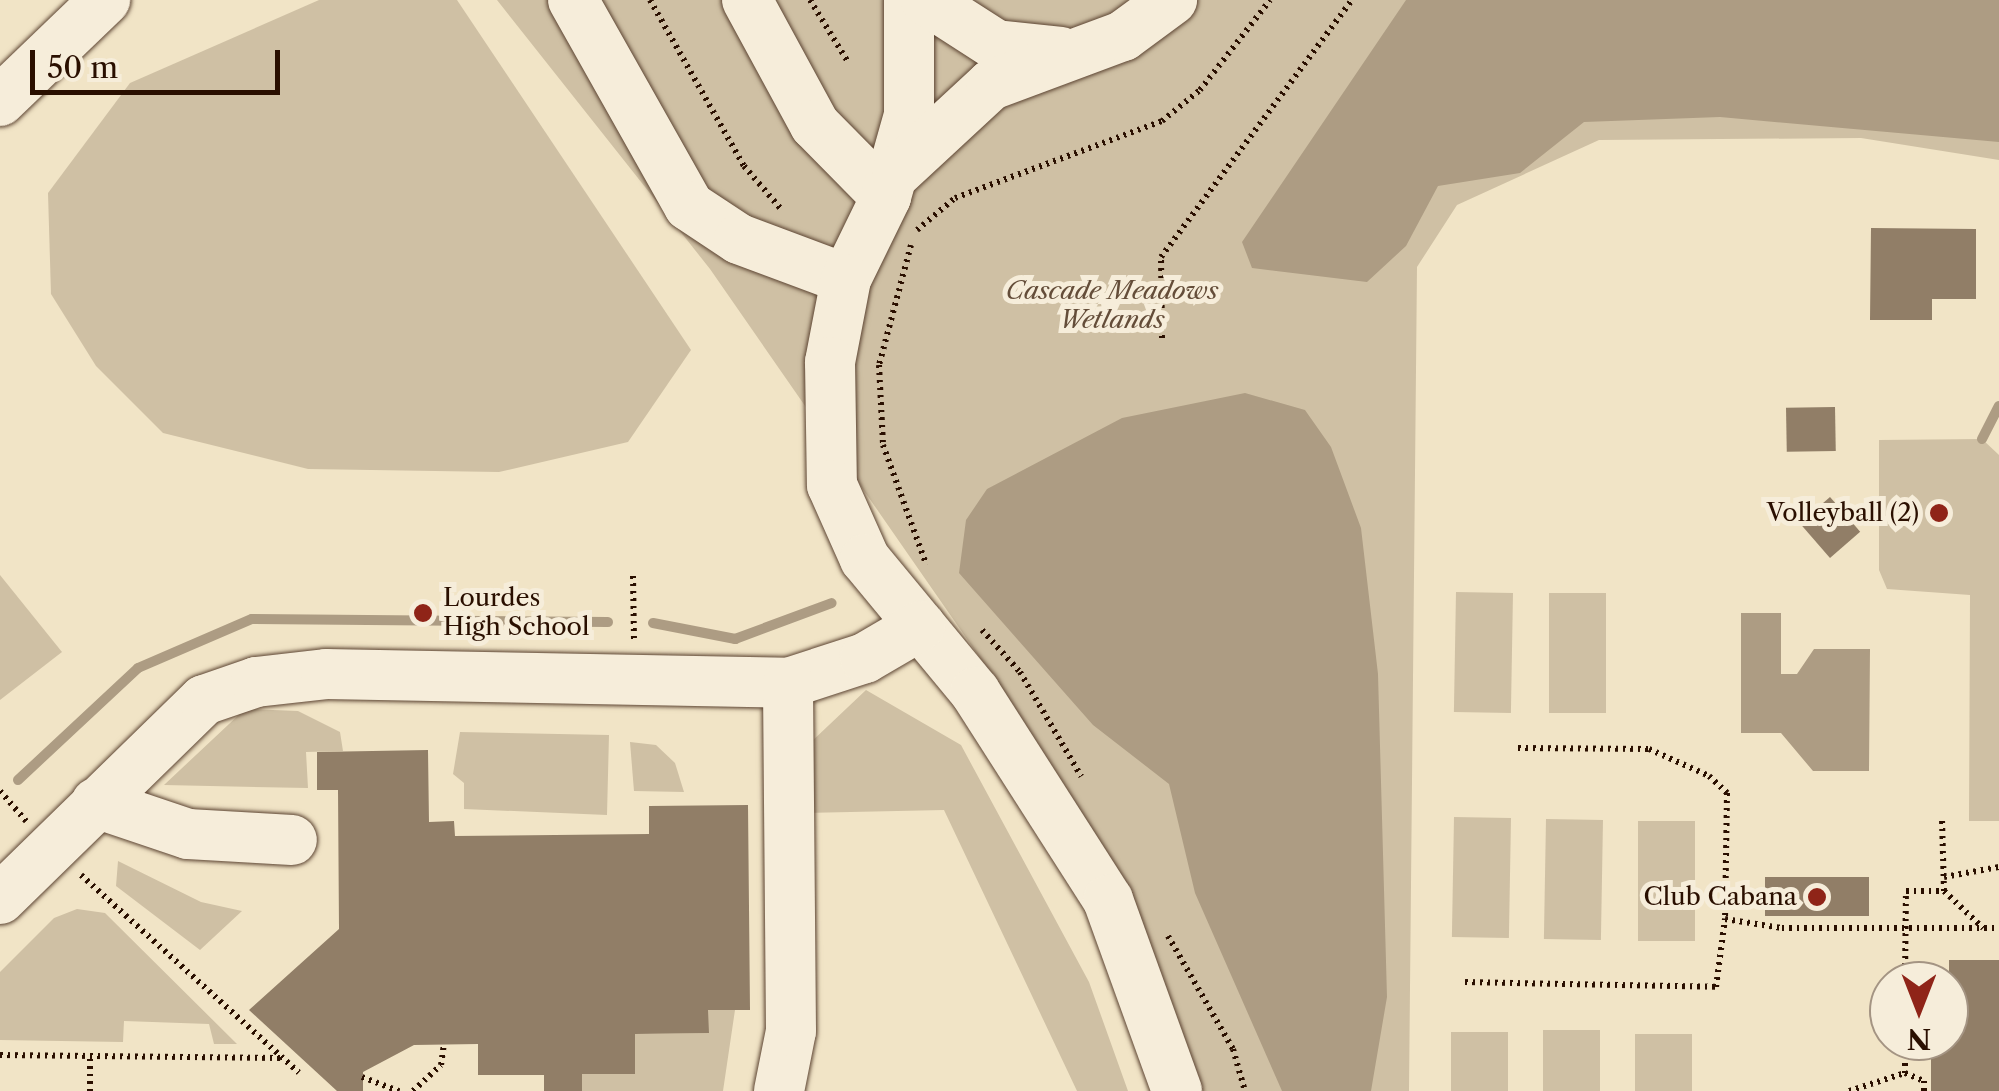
<!DOCTYPE html>
<style>
body{margin:0}
#map{position:relative;width:1999px;height:1091px;overflow:hidden;background:#f1e4c6;font-family:"Libre Caslon Text",serif}
div>[style]{position:absolute}
.green>*{inset:0;background:#cfc0a4;transform-origin:0 0}
.water>*{inset:0;background:#ad9c83}
.stream>*{height:10px;margin:-5px;padding:0 5px;transform-origin:5px;border-radius:5px;background:#ad9c83}
.building>*{inset:0;background:#917e67;transform-origin:0 0}
.path>*{height:6px;margin-top:-3px;transform-origin:0;background:repeating-linear-gradient(90deg,#2a0f00 0 2.5px,transparent 0 7.5px)}
.roads{filter:drop-shadow(0 0 2px #5c4432) drop-shadow(0 0 2px #5c4432)}
.minor>*{height:50px;margin:-25px;padding:0 25px;transform-origin:25px;border-radius:25px;background:#f6edda}
.dots>*{width:28px;height:28px;translate:-50% -50%;box-sizing:border-box;border:5px solid #f6edda;border-radius:50%}
span{translate:-50% -50%;white-space:nowrap;text-align:center;line-height:1.15;-webkit-text-stroke:10px #f6edda;paint-order:stroke}
.park-label{font-size:25px;color:#644d39;font-style:italic}
.poi-label{font-size:25px;color:#2a0f00}
.right{translate:-100% -50%;text-align:right}
.left{translate:0 -50%;text-align:left}
.north{position:absolute;left:1869px;top:961px;width:100px;height:100px;box-sizing:border-box;background:#f6edda;border:2px solid #a49483;border-radius:50%;rotate:180deg;font-size:28px;font-weight:700;line-height:40px;text-align:center;color:#2a0f00}
.north::after{content:'';display:block;margin:auto;width:35px;height:45px;background:#8f2418;clip-path:polygon(50% 0,100% 100%,50% 72%,0 100%)}
.scale{position:absolute;left:30px;top:50px;width:250px;height:45px;box-sizing:border-box;border:5px solid #2a0f00;border-top:0;padding-left:12px;font-size:30px;line-height:35px;white-space:nowrap;color:#2a0f00;-webkit-text-stroke:8px #f6edda;paint-order:stroke}
</style>
<div id="map">
<div class="green">
<i style="clip-path:polygon(319px 0,457px 0,691px 350px,628px 442px,499px 472px,308px 469px,163px 433px,96px 366px,51px 294px,48px 193px,130px 83px)"></i>
<i style="clip-path:polygon(497px 0,1999px 0,1999px 160px,1861px 138px,1599px 140px,1457px 205px,1417px 267px,1409px 1091px,1197px 1091px,1010px 701px,710px 269px)"></i>
<i style="clip-path:polygon(1982px 439px,1999px 455px,1999px 821px,1969px 821px,1970px 595px,1887px 589px,1879px 570px,1879px 440px)"></i>
<i style="clip-path:polygon(0 575px,62px 652px,0 700px)"></i>
<i style="left:1456px;top:592px;width:57px;height:120px;rotate:1deg"></i>
<i style="left:1549px;top:593px;width:57px;height:120px"></i>
<i style="clip-path:polygon(866px 690px,961px 745px,1089px 982px,1128px 1091px,1077px 1091px,944px 810px,804px 813px,810px 743px)"></i>
<i style="clip-path:polygon(245px 709px,298px 711px,340px 732px,343px 751px,306px 752px,308px 788px,164px 785px)"></i>
<i style="clip-path:polygon(460px 732px,609px 735px,607px 815px,464px 809px,464px 783px,453px 774px)"></i>
<i style="clip-path:polygon(630px 742px,656px 745px,675px 763px,684px 792px,634px 791px)"></i>
<i style="left:1454px;top:817px;width:57px;height:120px;rotate:1deg"></i>
<i style="left:1546px;top:819px;width:57px;height:120px;rotate:1deg"></i>
<i style="left:1638px;top:821px;width:57px;height:120px"></i>
<i style="clip-path:polygon(118px 861px,201px 902px,242px 911px,200px 950px,116px 886px)"></i>
<i style="clip-path:polygon(77px 909px,105px 913px,237px 1044px,214px 1044px,209px 1024px,124px 1021px,123px 1042px,0 1040px,0 972px,54px 918px)"></i>
<i style="clip-path:polygon(708px 1010px,735px 1010px,723px 1091px,582px 1091px,582px 1074px,634px 1074px,635px 1034px,708px 1033px)"></i>
<i style="left:1543px;top:1030px;width:57px;height:61px"></i>
<i style="left:1451px;top:1032px;width:57px;height:59px"></i>
<i style="left:1635px;top:1034px;width:57px;height:57px"></i>
</div>
<div class="water">
<i style="clip-path:polygon(1406px 0,1999px 0,1999px 142px,1720px 117px,1584px 122px,1520px 173px,1438px 186px,1406px 246px,1367px 282px,1252px 268px,1242px 242px)"></i>
<i style="clip-path:polygon(1245px 393px,1305px 410px,1331px 447px,1361px 528px,1378px 674px,1387px 997px,1371px 1091px,1282px 1091px,1195px 893px,1169px 784px,1093px 725px,959px 573px,966px 520px,987px 489px,1122px 418px)"></i>
<i style="clip-path:polygon(1741px 613px,1781px 613px,1781px 674px,1797px 674px,1814px 649px,1870px 649px,1869px 771px,1813px 771px,1781px 733px,1741px 733px)"></i>
</div>
<div class="stream">
<i style="left:1982px;top:439px;width:37px;rotate:-63deg"></i>
<i style="left:653px;top:623px;width:84px;rotate:11deg"></i>
<i style="left:735px;top:639px;width:103px;rotate:-20.4deg"></i>
<i style="left:18px;top:780px;width:164px;rotate:-43deg"></i>
<i style="left:138px;top:668px;width:124px;rotate:-23.3deg"></i>
<i style="left:252px;top:619px;width:356px;rotate:0.5deg"></i>
</div>
<div class="building">
<i style="clip-path:polygon(1871px 228px,1976px 229px,1976px 299px,1932px 299px,1932px 320px,1870px 320px)"></i>
<i style="left:1835px;top:407px;width:44px;height:49px;rotate:89deg"></i>
<i style="left:1830px;top:497px;width:46px;height:40px;rotate:49deg"></i>
<i style="clip-path:polygon(428px 750px,429px 822px,454px 821px,455px 836px,649px 834px,649px 806px,748px 805px,750px 1010px,708px 1010px,709px 1033px,635px 1034px,635px 1074px,582px 1074px,582px 1091px,544px 1091px,544px 1075px,478px 1075px,478px 1044px,414px 1045px,363px 1072px,363px 1091px,337px 1091px,249px 1010px,339px 929px,338px 790px,317px 790px,317px 752px)"></i>
<i style="left:1869px;top:877px;width:39px;height:104px;rotate:90deg"></i>
<i style="clip-path:polygon(1949px 960px,1999px 960px,1999px 1091px,1931px 1091px,1931px 1041px,1949px 1041px)"></i>
</div>
<div class="path">
<i style="left:650px;top:0;width:191px;rotate:60.5deg"></i>
<i style="left:744px;top:166px;width:57px;rotate:49.3deg"></i>
<i style="left:810px;top:0;width:73px;rotate:58.5deg"></i>
<i style="left:917px;top:230px;width:50px;rotate:-40.1deg"></i>
<i style="left:955px;top:198px;width:221px;rotate:-20.4deg"></i>
<i style="left:1162px;top:121px;width:49px;rotate:-39.2deg"></i>
<i style="left:1200px;top:90px;width:114px;rotate:-52.1deg"></i>
<i style="left:911px;top:245px;width:124px;rotate:104.9deg"></i>
<i style="left:879px;top:365px;width:80px;rotate:87.1deg"></i>
<i style="left:883px;top:445px;width:127px;rotate:70.1deg"></i>
<i style="left:1162px;top:338px;width:81px;rotate:-90.7deg"></i>
<i style="left:1161px;top:257px;width:320px;rotate:-53.4deg"></i>
<i style="left:633px;top:576px;width:65px;rotate:89.1deg"></i>
<i style="left:982px;top:630px;width:57px;rotate:47.9deg"></i>
<i style="left:1020px;top:672px;width:121px;rotate:59.6deg"></i>
<i style="left:1518px;top:748px;width:131px;rotate:0.4deg"></i>
<i style="left:1649px;top:749px;width:66px;rotate:24.2deg"></i>
<i style="left:1709px;top:776px;width:25px;rotate:43deg"></i>
<i style="left:1727px;top:793px;width:126px;rotate:90.9deg"></i>
<i style="left:1725px;top:919px;width:58px;rotate:9deg"></i>
<i style="left:1782px;top:928px;width:217px"></i>
<i style="left:0;top:791px;width:40px;rotate:49deg"></i>
<i style="left:81px;top:875px;width:294px;rotate:42.2deg"></i>
<i style="left:1944px;top:877px;width:56px;rotate:-10.3deg"></i>
<i style="left:1944px;top:891px;width:54px;rotate:43.5deg"></i>
<i style="left:1168px;top:936px;width:130px;rotate:60.1deg"></i>
<i style="left:1233px;top:1049px;width:44px;rotate:74.1deg"></i>
<i style="left:1905px;top:981px;width:90px;rotate:-89.4deg"></i>
<i style="left:1906px;top:891px;width:38px"></i>
<i style="left:1944px;top:891px;width:71px;rotate:-91.6deg"></i>
<i style="left:1465px;top:982px;width:251px;rotate:1.1deg"></i>
<i style="left:1716px;top:987px;width:69px;rotate:-82.5deg"></i>
<i style="left:0;top:1055px;width:281px;rotate:0.6deg"></i>
<i style="left:1905px;top:1073px;width:32px;rotate:-90deg"></i>
<i style="left:362px;top:1077px;width:40px;rotate:21deg"></i>
<i style="left:90px;top:1091px;width:35px;rotate:-90deg"></i>
<i style="left:413px;top:1091px;width:38px;rotate:-43deg"></i>
<i style="left:441px;top:1065px;width:21px;rotate:-82deg"></i>
<i style="left:1849px;top:1091px;width:59px;rotate:-17.8deg"></i>
<i style="left:1905px;top:1073px;width:21px;rotate:23deg"></i>
<i style="left:1924px;top:1081px;width:10px;rotate:90deg"></i>
</div>
<div class="roads">
<div class="minor">
<i style="left:573px;top:0;width:236px;rotate:60.6deg"></i>
<i style="left:689px;top:206px;width:60px;rotate:33.4deg"></i>
<i style="left:739px;top:239px;width:114px;rotate:20.5deg"></i>
<i style="left:747px;top:0;width:142px;rotate:61.5deg"></i>
<i style="left:815px;top:125px;width:101px;rotate:45.4deg"></i>
<i style="left:909px;top:0;width:115px;rotate:90deg"></i>
<i style="left:909px;top:115px;width:85px;rotate:105.7deg"></i>
<i style="left:886px;top:197px;width:91px;rotate:116deg"></i>
<i style="left:846px;top:279px;width:85px;rotate:100.9deg"></i>
<i style="left:830px;top:362px;width:123px;rotate:89.1deg"></i>
<i style="left:832px;top:485px;width:81px;rotate:66deg"></i>
<i style="left:865px;top:559px;width:173px;rotate:50.4deg"></i>
<i style="left:975px;top:692px;width:247px;rotate:57.4deg"></i>
<i style="left:1108px;top:900px;width:203px;rotate:70.1deg"></i>
<i style="left:926px;top:0;width:83px;rotate:32.7deg"></i>
<i style="left:996px;top:45px;width:65px;rotate:6.1deg"></i>
<i style="left:0;top:101px;width:146px;rotate:-43.9deg"></i>
<i style="left:897px;top:172px;width:128px;rotate:-42.8deg"></i>
<i style="left:991px;top:85px;width:141px;rotate:-20.4deg"></i>
<i style="left:1123px;top:36px;width:61px;rotate:-36.3deg"></i>
<i style="left:96px;top:803px;width:97px;rotate:18.6deg"></i>
<i style="left:188px;top:834px;width:104px;rotate:3.3deg"></i>
<i style="left:0;top:899px;width:285px;rotate:-44.3deg"></i>
<i style="left:204px;top:700px;width:55px;rotate:-19.1deg"></i>
<i style="left:256px;top:682px;width:70px;rotate:-6.5deg"></i>
<i style="left:326px;top:674px;width:462px;rotate:1.1deg"></i>
<i style="left:788px;top:683px;width:81px;rotate:-18deg"></i>
<i style="left:865px;top:658px;width:64px;rotate:-30.2deg"></i>
<i style="left:779px;top:1091px;width:61px;rotate:-78.7deg"></i>
<i style="left:791px;top:1031px;width:348px;rotate:-90.5deg"></i>
</div>
</div>
<div class="dots">
<i style="left:1939px;top:513px;background:#8f2418"></i>
<i style="left:423px;top:613px;background:#8f2418"></i>
<i style="left:1817px;top:897px;background:#8f2418"></i>
</div>
<div class="park-label">
<span style="left:1112px;top:306px">Cascade Meadows<br>Wetlands</span>
</div>
<div class="poi-label">
<span class="right" style="left:1919px;top:513px">Volleyball (2)</span>
<span class="left" style="left:443px;top:613px">Lourdes<br>High School</span>
<span class="right" style="left:1797px;top:897px">Club Cabana</span>
</div>
<div class="north">N</div>
<div class="scale">50 m</div>
</div>
